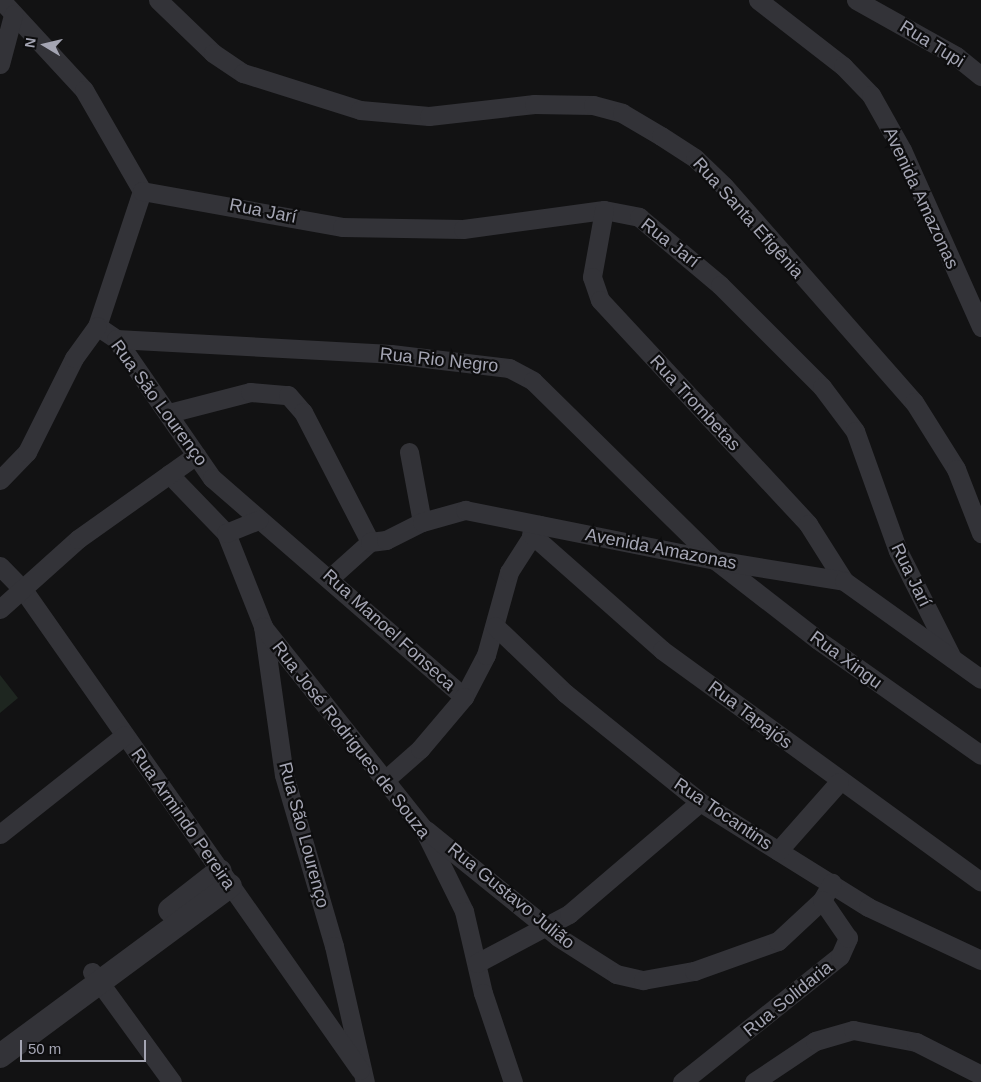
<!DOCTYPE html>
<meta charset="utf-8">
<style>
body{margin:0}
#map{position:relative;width:981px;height:1082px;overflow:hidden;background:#121213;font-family:Helvetica,sans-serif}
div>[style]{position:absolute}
.green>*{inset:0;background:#1e2620}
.minor>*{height:19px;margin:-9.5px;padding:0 9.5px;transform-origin:9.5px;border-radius:9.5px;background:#333338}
.tertiary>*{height:24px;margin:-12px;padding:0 12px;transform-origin:12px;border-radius:12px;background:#333338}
span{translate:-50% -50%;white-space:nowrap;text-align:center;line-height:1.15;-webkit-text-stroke:4.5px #0d0d0e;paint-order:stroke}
.street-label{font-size:18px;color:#a4a5b3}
.north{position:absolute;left:20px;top:20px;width:50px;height:50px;-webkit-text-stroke:4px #0d0d0e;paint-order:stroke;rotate:279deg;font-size:14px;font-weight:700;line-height:20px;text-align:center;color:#a4a5b3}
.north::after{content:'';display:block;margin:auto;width:18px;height:22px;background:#a4a5b3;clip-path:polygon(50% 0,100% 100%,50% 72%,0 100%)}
.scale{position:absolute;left:20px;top:1040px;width:126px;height:22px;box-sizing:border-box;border:2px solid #a4a5b3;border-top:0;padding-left:6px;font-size:15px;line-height:18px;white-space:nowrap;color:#a4a5b3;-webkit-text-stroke:4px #0d0d0e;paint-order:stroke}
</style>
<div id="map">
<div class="green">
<i style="clip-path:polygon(0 675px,18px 698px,0 713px)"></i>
</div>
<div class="minor">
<i style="left:1px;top:0;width:122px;rotate:47.3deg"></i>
<i style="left:84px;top:90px;width:116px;rotate:60.1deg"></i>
<i style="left:142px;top:191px;width:142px;rotate:108.4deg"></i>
<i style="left:97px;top:326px;width:23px;rotate:34deg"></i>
<i style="left:116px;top:339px;width:169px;rotate:55.4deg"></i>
<i style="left:212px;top:478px;width:334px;rotate:41deg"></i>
<i style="left:464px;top:697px;width:47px;rotate:-62.4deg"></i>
<i style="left:486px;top:655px;width:86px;rotate:-74.5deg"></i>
<i style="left:509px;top:572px;width:56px;rotate:-57.4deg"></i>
<i style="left:158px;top:0;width:76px;rotate:43.9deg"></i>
<i style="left:213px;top:53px;width:36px;rotate:34deg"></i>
<i style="left:243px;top:73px;width:123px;rotate:17.5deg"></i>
<i style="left:360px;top:110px;width:69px;rotate:5deg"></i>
<i style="left:429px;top:116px;width:106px;rotate:-6.5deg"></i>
<i style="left:534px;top:104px;width:59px;rotate:1deg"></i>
<i style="left:593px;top:105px;width:30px;rotate:15deg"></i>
<i style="left:622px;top:113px;width:45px;rotate:30.5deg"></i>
<i style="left:661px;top:136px;width:40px;rotate:32.9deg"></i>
<i style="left:695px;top:158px;width:40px;rotate:44deg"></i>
<i style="left:724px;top:186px;width:288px;rotate:48.7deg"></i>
<i style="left:914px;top:402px;width:79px;rotate:57.9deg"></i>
<i style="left:956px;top:469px;width:69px;rotate:68.7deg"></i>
<i style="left:758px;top:0;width:108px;rotate:37.8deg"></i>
<i style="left:843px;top:66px;width:40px;rotate:46deg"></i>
<i style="left:871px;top:95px;width:63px;rotate:60.6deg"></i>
<i style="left:902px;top:150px;width:194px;rotate:65.9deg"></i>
<i style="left:856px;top:0;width:115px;rotate:29.2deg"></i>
<i style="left:956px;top:56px;width:32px;rotate:39deg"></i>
<i style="left:0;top:64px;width:51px;rotate:-75.1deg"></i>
<i style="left:142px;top:191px;width:203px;rotate:10.2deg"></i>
<i style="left:342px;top:227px;width:121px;rotate:0.9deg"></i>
<i style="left:463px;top:229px;width:142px;rotate:-7.7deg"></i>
<i style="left:604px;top:210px;width:36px;rotate:11deg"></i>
<i style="left:639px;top:217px;width:106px;rotate:40deg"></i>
<i style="left:720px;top:285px;width:144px;rotate:45deg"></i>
<i style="left:822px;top:387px;width:55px;rotate:53.1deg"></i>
<i style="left:855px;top:431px;width:127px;rotate:70.3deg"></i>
<i style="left:898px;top:551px;width:120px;rotate:63.2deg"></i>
<i style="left:604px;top:210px;width:68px;rotate:100.2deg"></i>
<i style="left:592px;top:277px;width:24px;rotate:71deg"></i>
<i style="left:600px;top:300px;width:306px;rotate:47.1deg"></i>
<i style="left:808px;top:524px;width:67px;rotate:57.7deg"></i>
<i style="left:116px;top:339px;width:275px;rotate:3.1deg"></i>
<i style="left:391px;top:354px;width:119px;rotate:6.8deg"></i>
<i style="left:509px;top:368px;width:27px;rotate:28deg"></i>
<i style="left:533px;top:381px;width:255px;rotate:44.5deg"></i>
<i style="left:715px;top:560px;width:130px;rotate:37.8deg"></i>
<i style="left:818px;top:640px;width:199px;rotate:35.2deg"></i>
<i style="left:169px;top:413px;width:84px;rotate:-14.5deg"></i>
<i style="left:250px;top:392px;width:38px;rotate:5deg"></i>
<i style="left:288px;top:395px;width:23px;rotate:49deg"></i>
<i style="left:303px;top:412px;width:146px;rotate:62.7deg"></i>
<i style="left:409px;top:452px;width:71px;rotate:79.5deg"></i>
<i style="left:169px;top:474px;width:82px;rotate:46deg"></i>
<i style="left:226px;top:533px;width:100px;rotate:68.3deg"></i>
<i style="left:263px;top:626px;width:150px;rotate:82deg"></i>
<i style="left:284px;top:775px;width:178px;rotate:73.7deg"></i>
<i style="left:334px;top:946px;width:139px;rotate:77.2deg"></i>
<i style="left:0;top:480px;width:39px;rotate:-46deg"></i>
<i style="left:27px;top:452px;width:105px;rotate:-63.4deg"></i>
<i style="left:74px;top:358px;width:39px;rotate:-54deg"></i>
<i style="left:226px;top:533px;width:35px;rotate:-22deg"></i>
<i style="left:531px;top:534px;width:175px;rotate:41.5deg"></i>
<i style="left:662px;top:650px;width:394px;rotate:36deg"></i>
<i style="left:0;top:566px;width:35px;rotate:46deg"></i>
<i style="left:24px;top:591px;width:585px;rotate:54.95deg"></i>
<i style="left:331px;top:577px;width:52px;rotate:-41.9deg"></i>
<i style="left:370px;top:542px;width:16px;rotate:-7deg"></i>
<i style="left:386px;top:540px;width:40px;rotate:-26.6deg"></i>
<i style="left:422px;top:522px;width:45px;rotate:-15.6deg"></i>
<i style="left:465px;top:510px;width:255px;rotate:11.3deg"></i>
<i style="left:715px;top:560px;width:131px;rotate:9.2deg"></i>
<i style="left:844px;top:581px;width:168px;rotate:35.6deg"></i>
<i style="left:0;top:609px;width:105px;rotate:-41.9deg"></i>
<i style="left:78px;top:539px;width:145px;rotate:-35.4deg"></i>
<i style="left:495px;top:626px;width:97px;rotate:43.7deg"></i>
<i style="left:565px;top:693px;width:174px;rotate:38.9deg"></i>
<i style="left:700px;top:802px;width:198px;rotate:32deg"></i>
<i style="left:868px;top:907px;width:125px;rotate:25.1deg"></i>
<i style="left:263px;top:627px;width:257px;rotate:51.5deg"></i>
<i style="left:423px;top:828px;width:93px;rotate:63.7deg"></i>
<i style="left:464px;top:911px;width:84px;rotate:77deg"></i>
<i style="left:483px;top:993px;width:94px;rotate:71.4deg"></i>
<i style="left:385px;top:780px;width:47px;rotate:-41.5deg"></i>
<i style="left:420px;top:749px;width:68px;rotate:-49.8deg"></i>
<i style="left:426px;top:830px;width:170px;rotate:39deg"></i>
<i style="left:558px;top:937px;width:69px;rotate:32.5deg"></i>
<i style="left:616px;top:974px;width:28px;rotate:13deg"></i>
<i style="left:643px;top:980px;width:52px;rotate:-10deg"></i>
<i style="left:694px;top:971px;width:89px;rotate:-19.7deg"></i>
<i style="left:778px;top:941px;width:60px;rotate:-43deg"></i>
<i style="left:822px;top:900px;width:20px;rotate:-60deg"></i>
<i style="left:0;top:834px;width:159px;rotate:-38.4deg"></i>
<i style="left:778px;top:851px;width:92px;rotate:-48.5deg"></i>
<i style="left:477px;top:963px;width:104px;rotate:-28deg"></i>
<i style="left:569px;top:914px;width:172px;rotate:-40.5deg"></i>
<i style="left:92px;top:972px;width:136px;rotate:54deg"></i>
<i style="left:682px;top:1082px;width:202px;rotate:-38.6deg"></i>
<i style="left:840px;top:956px;width:20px;rotate:-66deg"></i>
<i style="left:848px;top:938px;width:46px;rotate:-124.4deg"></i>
<i style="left:754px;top:1082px;width:73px;rotate:-33.9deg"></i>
<i style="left:815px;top:1041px;width:40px;rotate:-16deg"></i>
<i style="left:853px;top:1030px;width:64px;rotate:10.8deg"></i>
<i style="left:916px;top:1042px;width:73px;rotate:26.9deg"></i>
</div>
<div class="tertiary">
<i style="left:170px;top:910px;width:63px;rotate:-38deg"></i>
<i style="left:0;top:1056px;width:286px;rotate:-36.5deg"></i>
</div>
<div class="street-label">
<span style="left:932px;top:44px;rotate:32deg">Rua Tupi</span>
<span style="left:921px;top:198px;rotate:65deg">Avenida Amazonas</span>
<span style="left:263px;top:211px;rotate:11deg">Rua Jarí</span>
<span style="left:748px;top:218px;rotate:48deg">Rua Santa Efigênia</span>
<span style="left:670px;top:243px;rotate:38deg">Rua Jarí</span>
<span style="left:439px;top:360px;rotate:6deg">Rua Rio Negro</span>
<span style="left:159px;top:403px;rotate:54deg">Rua São Lourenço</span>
<span style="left:695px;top:403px;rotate:47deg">Rua Trombetas</span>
<span style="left:661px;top:549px;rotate:11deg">Avenida Amazonas</span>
<span style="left:911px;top:575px;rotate:64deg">Rua Jarí</span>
<span style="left:389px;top:630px;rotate:42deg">Rua Manoel Fonseca</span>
<span style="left:846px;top:660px;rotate:36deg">Rua Xingu</span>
<span style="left:750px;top:715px;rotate:37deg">Rua Tapajós</span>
<span style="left:351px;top:740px;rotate:52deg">Rua José Rodrigues de Souza</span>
<span style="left:723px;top:814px;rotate:34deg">Rua Tocantins</span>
<span style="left:183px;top:819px;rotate:55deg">Rua Armindo Pereira</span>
<span style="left:304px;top:835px;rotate:75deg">Rua São Lourenço</span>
<span style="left:511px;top:896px;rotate:39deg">Rua Gustavo Julião</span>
<span style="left:788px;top:999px;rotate:-39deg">Rua Solidaria</span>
</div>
<div class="north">N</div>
<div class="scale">50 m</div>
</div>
